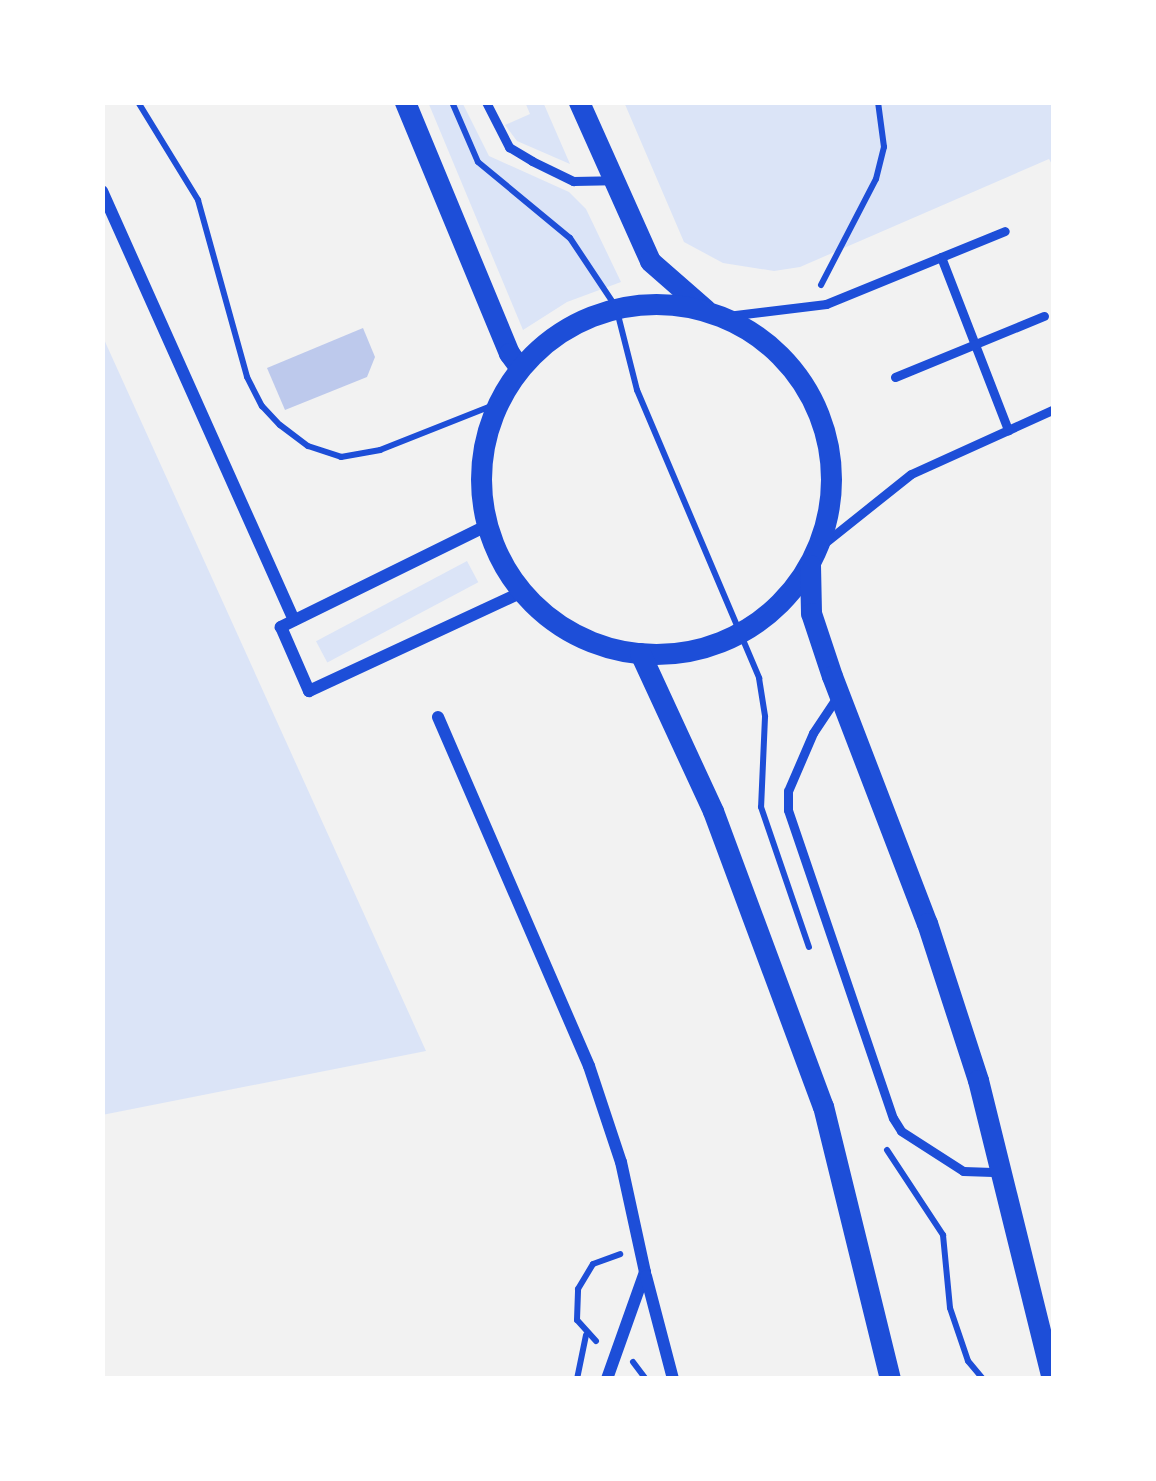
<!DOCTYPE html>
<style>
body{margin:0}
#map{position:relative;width:1156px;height:1481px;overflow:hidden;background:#f2f2f2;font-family:"PT Sans Narrow",sans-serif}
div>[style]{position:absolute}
.green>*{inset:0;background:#dbe4f7;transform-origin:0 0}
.building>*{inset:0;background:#bdc9ec}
.path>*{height:6px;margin:-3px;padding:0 3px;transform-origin:3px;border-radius:3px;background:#1d4ed8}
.service>*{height:9px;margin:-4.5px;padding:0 4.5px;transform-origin:4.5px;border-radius:4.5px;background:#1d4ed8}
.minor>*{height:12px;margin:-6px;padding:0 6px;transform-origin:6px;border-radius:6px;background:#1d4ed8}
.tertiary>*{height:21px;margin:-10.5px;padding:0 10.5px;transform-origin:10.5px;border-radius:10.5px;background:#1d4ed8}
.tertiary>.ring{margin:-10.5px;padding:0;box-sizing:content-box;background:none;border:21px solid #1d4ed8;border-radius:50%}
span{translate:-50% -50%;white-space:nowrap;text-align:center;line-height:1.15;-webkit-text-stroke:9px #fff;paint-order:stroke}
.frame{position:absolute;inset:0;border:105px solid #fff;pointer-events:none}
</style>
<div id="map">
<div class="green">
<i style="clip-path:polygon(428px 102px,462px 102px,489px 156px,569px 192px,586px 209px,621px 282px,567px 302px,523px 330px)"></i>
<i style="clip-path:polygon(525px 102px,543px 102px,570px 164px,517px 141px,505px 125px,530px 114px)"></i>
<i style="clip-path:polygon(624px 102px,1054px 102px,1054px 168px,1049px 159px,800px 267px,774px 271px,723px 263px,684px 242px)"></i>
<i style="clip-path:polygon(102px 335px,426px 1051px,102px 1115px)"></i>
<i style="left:467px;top:561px;width:24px;height:171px;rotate:62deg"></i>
</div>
<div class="building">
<i style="clip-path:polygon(363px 328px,375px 357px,367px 377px,285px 410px,267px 368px)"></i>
</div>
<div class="path">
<i style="left:138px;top:102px;width:115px;rotate:58.5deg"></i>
<i style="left:198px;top:200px;width:184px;rotate:74.5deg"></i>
<i style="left:247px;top:377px;width:33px;rotate:63deg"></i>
<i style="left:262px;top:406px;width:26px;rotate:47deg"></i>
<i style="left:280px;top:425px;width:35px;rotate:37deg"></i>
<i style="left:308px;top:446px;width:35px;rotate:18deg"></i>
<i style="left:341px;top:457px;width:40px;rotate:-10deg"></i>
<i style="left:380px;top:450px;width:125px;rotate:-21.6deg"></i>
<i style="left:452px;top:102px;width:65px;rotate:66.6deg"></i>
<i style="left:478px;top:162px;width:119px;rotate:39.6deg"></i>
<i style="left:570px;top:238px;width:83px;rotate:56.3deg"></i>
<i style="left:616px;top:307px;width:86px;rotate:75.8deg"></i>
<i style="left:637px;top:390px;width:313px;rotate:67deg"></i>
<i style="left:759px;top:678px;width:39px;rotate:81deg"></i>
<i style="left:765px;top:717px;width:90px;rotate:92.5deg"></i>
<i style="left:761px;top:807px;width:148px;rotate:71.1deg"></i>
<i style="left:821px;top:285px;width:119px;rotate:-62.6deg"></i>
<i style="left:876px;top:179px;width:33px;rotate:-76deg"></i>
<i style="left:884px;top:147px;width:45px;rotate:-97.6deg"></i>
<i style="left:887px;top:1150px;width:102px;rotate:56.6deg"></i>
<i style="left:943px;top:1235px;width:73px;rotate:84.5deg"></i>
<i style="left:950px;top:1308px;width:56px;rotate:71.2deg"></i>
<i style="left:968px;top:1361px;width:23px;rotate:50deg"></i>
<i style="left:596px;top:1341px;width:28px;rotate:-132deg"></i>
<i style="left:577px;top:1320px;width:31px;rotate:-88deg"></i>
<i style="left:578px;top:1289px;width:29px;rotate:-59deg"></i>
<i style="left:593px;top:1264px;width:29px;rotate:-20deg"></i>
<i style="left:633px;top:1362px;width:21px;rotate:53deg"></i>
<i style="left:577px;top:1379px;width:45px;rotate:-78.4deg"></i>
</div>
<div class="service">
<i style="left:486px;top:102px;width:51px;rotate:62.9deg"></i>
<i style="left:509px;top:147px;width:27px;rotate:31deg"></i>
<i style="left:532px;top:161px;width:46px;rotate:26deg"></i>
<i style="left:573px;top:181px;width:39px;rotate:-1deg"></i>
<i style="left:941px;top:257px;width:186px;rotate:68.8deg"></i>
<i style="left:719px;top:317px;width:108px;rotate:-6.9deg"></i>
<i style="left:826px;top:304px;width:193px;rotate:-22.2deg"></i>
<i style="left:895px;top:377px;width:161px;rotate:-22.3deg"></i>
<i style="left:817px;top:549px;width:120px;rotate:-38.6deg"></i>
<i style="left:911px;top:474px;width:157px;rotate:-24.4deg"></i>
<i style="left:837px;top:697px;width:43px;rotate:123.7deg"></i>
<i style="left:813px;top:733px;width:63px;rotate:113.3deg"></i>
<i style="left:788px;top:791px;width:19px;rotate:90deg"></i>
<i style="left:788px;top:810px;width:325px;rotate:71.2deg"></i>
<i style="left:893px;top:1118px;width:15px;rotate:58deg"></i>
<i style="left:901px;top:1131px;width:74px;rotate:32.8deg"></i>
<i style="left:963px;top:1171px;width:37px;rotate:2deg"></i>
</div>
<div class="minor">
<i style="left:102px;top:191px;width:470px;rotate:65.9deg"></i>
<i style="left:486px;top:526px;width:229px;rotate:153.8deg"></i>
<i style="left:281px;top:627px;width:70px;rotate:66.4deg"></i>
<i style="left:309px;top:691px;width:235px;rotate:-24.9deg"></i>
<i style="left:438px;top:717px;width:380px;rotate:66.6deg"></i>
<i style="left:589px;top:1066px;width:101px;rotate:71.6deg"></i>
<i style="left:621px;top:1162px;width:113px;rotate:77.7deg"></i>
<i style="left:645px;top:1272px;width:114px;rotate:109.6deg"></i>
<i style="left:646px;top:1276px;width:106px;rotate:75.3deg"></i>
</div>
<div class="tertiary">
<i style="left:405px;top:102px;width:272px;rotate:67.5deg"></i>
<i style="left:509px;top:353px;width:17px;rotate:54deg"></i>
<i style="left:579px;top:102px;width:174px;rotate:65.9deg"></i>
<i style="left:650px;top:261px;width:74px;rotate:41.2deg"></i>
<i class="ring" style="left:481px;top:304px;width:329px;height:329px"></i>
<i style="left:810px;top:565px;width:48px;rotate:88.8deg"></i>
<i style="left:811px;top:613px;width:66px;rotate:71.6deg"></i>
<i style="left:832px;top:676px;width:265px;rotate:69deg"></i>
<i style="left:927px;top:923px;width:165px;rotate:72deg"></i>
<i style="left:978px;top:1080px;width:308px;rotate:76.1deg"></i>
<i style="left:640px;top:653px;width:174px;rotate:65.2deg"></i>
<i style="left:713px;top:811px;width:315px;rotate:69.6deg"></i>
<i style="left:823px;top:1106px;width:281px;rotate:76.2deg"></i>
</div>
<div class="frame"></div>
</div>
